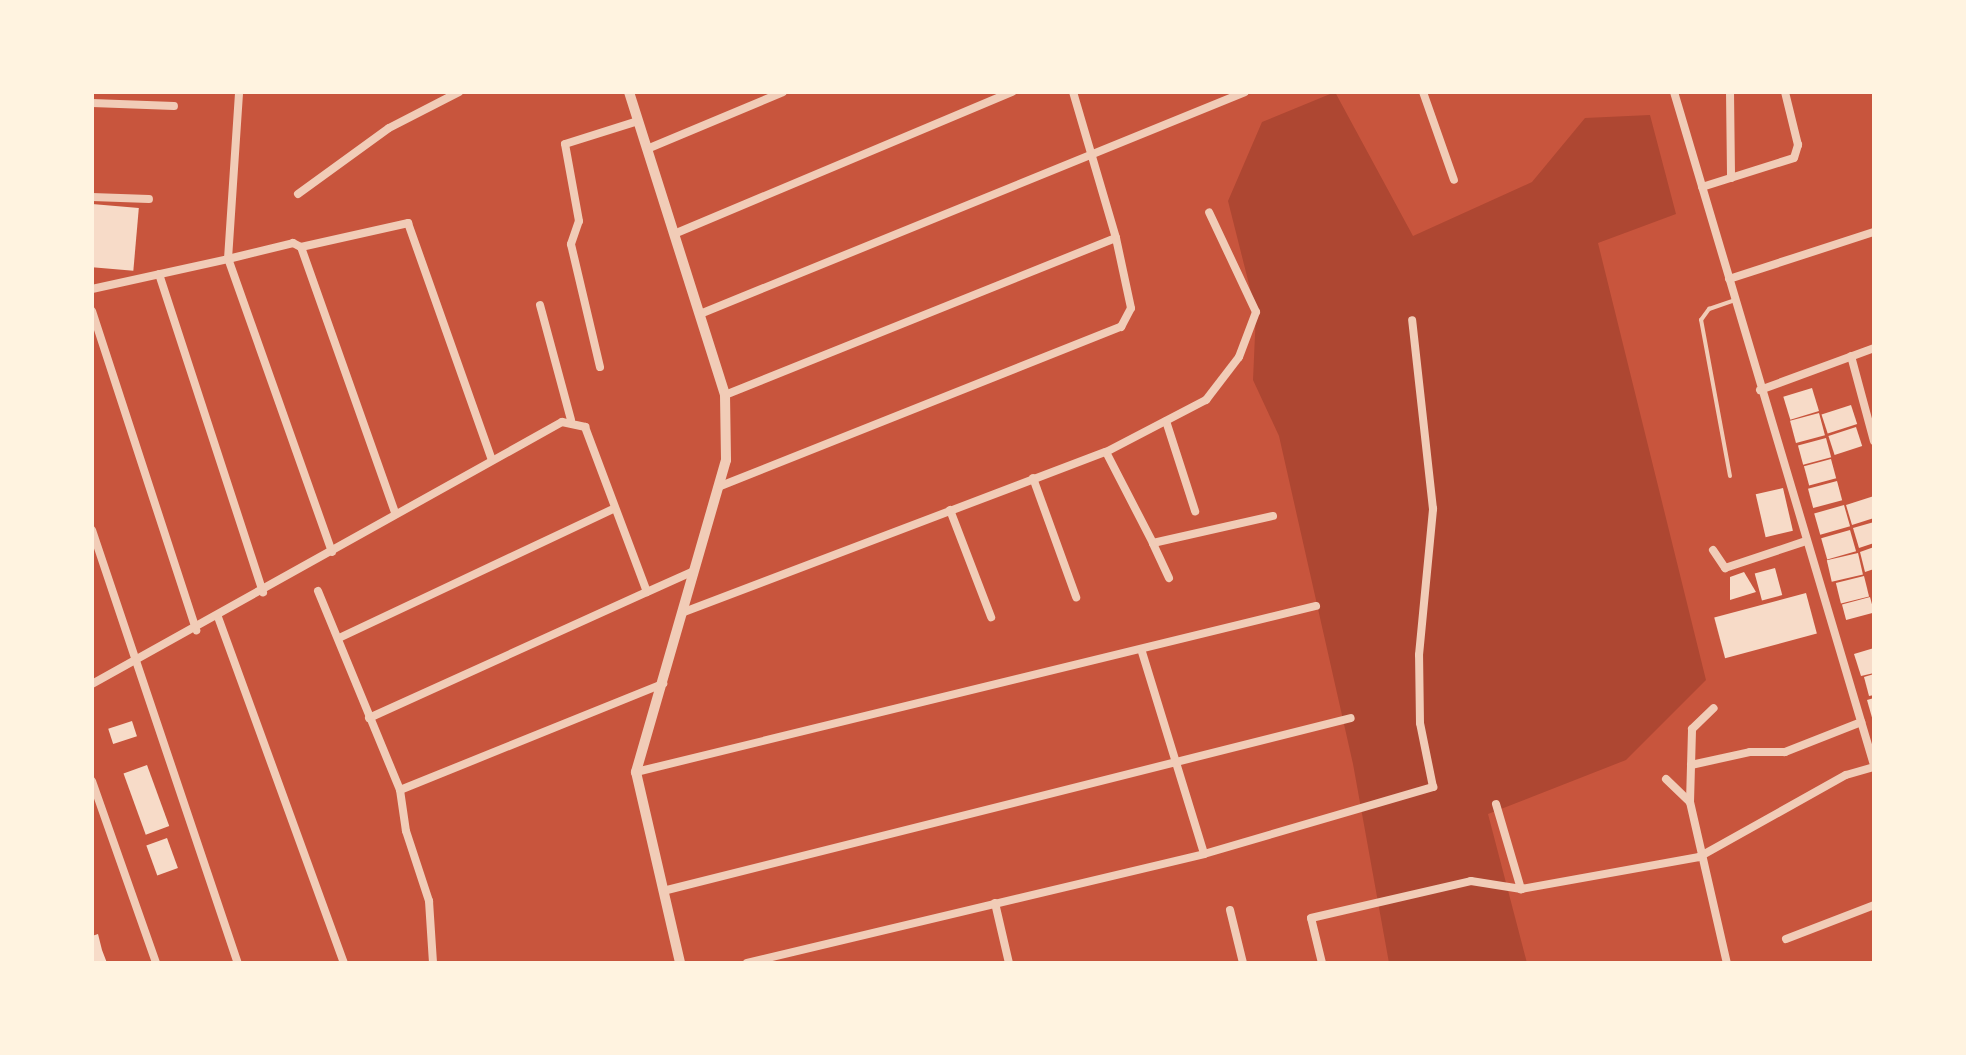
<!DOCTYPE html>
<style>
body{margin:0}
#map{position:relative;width:1966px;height:1055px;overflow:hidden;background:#c8553d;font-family:"Public Sans",sans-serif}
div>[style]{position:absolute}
.green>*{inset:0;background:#ae4732}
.building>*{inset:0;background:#f7dbc8;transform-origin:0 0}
.service>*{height:4px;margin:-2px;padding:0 2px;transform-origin:2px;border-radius:2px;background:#f1ccb7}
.minor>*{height:8px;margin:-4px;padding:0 4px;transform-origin:4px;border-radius:4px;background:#f1ccb7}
.tertiary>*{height:10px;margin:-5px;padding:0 5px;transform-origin:5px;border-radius:5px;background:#f1ccb7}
span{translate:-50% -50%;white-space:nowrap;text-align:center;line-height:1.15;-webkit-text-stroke:7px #fff3e0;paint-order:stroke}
.frame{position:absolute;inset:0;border:94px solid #fff3e0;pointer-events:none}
</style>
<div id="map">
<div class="green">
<i style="clip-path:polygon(1335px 92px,1413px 236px,1532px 182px,1585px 118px,1650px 115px,1676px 214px,1598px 243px,1706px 680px,1626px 760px,1488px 814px,1527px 963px,1389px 963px,1353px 764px,1279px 436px,1253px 380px,1256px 312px,1228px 201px,1262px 122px)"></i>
</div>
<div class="building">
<i style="left:92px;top:204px;width:47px;height:63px;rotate:5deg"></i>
<i style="left:1812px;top:388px;width:24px;height:30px;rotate:73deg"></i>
<i style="left:1851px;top:405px;width:20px;height:31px;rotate:72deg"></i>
<i style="left:1819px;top:413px;width:23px;height:30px;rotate:75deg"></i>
<i style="left:1856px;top:427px;width:20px;height:29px;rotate:72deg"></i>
<i style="left:1826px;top:438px;width:20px;height:29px;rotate:75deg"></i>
<i style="left:1831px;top:459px;width:20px;height:28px;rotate:75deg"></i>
<i style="left:1837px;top:481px;width:20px;height:30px;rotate:75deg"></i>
<i style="left:1783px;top:488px;width:44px;height:28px;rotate:77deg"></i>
<i style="clip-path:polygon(1874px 496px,1874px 518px,1852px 525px,1846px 505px)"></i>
<i style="left:1844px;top:505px;width:22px;height:31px;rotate:74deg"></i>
<i style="clip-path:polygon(1874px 522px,1874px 543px,1859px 548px,1853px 528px)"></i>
<i style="left:1850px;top:530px;width:22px;height:30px;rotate:74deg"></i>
<i style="clip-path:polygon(1874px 547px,1874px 569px,1865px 572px,1860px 552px)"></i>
<i style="left:1858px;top:553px;width:22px;height:32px;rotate:77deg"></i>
<i style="left:1775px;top:568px;width:28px;height:21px;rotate:75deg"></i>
<i style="clip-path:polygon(1744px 572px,1756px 592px,1730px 600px,1730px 577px)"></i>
<i style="left:1864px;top:576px;width:21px;height:29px;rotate:76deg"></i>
<i style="left:1806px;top:593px;width:42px;height:95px;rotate:75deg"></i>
<i style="left:1870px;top:597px;width:16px;height:29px;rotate:75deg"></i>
<i style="clip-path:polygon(1874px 648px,1874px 673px,1861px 676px,1854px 654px)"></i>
<i style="clip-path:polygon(1874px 674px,1874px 695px,1869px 696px,1864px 677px)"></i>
<i style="clip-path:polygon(1874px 698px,1874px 721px,1873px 721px,1867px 700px)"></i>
<i style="left:132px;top:721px;width:16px;height:25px;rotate:72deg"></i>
<i style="left:147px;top:765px;width:65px;height:25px;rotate:70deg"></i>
<i style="left:167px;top:838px;width:32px;height:22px;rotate:70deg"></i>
<i style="clip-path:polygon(98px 934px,102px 950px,107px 963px,92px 963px,92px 936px)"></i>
</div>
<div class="service">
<i style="left:1730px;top:476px;width:159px;rotate:-100.5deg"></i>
<i style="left:1701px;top:320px;width:14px;rotate:-54deg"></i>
<i style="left:1709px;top:309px;width:28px;rotate:-19deg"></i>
</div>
<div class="minor">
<i style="left:1423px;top:92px;width:93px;rotate:70.6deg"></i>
<i style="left:1674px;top:92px;width:702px;rotate:73.45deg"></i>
<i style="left:1730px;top:92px;width:86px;rotate:89.3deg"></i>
<i style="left:92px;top:103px;width:82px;rotate:2.1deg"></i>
<i style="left:647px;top:149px;width:147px;rotate:-22.7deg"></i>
<i style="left:1702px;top:187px;width:96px;rotate:-17.5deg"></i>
<i style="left:1794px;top:158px;width:14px;rotate:-73deg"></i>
<i style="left:1798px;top:145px;width:55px;rotate:-103.8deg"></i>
<i style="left:298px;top:194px;width:112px;rotate:-36deg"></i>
<i style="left:389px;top:128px;width:79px;rotate:-27.2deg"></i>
<i style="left:92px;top:197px;width:57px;rotate:2deg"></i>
<i style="left:674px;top:234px;width:367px;rotate:-22.8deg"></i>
<i style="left:301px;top:247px;width:110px;rotate:-12.6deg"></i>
<i style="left:408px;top:223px;width:251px;rotate:70.5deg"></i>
<i style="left:159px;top:274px;width:335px;rotate:71.9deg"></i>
<i style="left:1729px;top:279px;width:152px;rotate:-18deg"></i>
<i style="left:92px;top:289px;width:139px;rotate:-12.4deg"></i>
<i style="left:228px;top:259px;width:167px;rotate:-86.2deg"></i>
<i style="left:540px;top:305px;width:119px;rotate:74.9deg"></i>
<i style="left:92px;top:311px;width:336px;rotate:71.9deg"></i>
<i style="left:700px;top:314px;width:588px;rotate:-22.16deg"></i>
<i style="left:1851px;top:356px;width:88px;rotate:74.9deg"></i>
<i style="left:600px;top:367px;width:126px;rotate:-103.3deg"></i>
<i style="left:571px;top:244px;width:24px;rotate:-71deg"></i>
<i style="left:579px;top:221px;width:78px;rotate:-100.3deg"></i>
<i style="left:565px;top:144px;width:77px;rotate:-17.5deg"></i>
<i style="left:1760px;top:390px;width:121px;rotate:-20.2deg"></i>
<i style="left:725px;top:395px;width:421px;rotate:-21.9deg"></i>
<i style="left:1166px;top:421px;width:95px;rotate:72.1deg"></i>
<i style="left:1106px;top:452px;width:102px;rotate:62.7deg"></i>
<i style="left:1033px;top:478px;width:127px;rotate:70.1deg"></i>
<i style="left:718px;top:487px;width:434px;rotate:-21.7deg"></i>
<i style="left:1121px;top:327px;width:21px;rotate:-62deg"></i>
<i style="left:1131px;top:308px;width:72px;rotate:-102.1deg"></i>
<i style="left:1116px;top:238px;width:152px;rotate:-106.4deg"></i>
<i style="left:950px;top:510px;width:115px;rotate:69deg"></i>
<i style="left:92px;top:530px;width:457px;rotate:71.4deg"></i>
<i style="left:1713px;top:550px;width:22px;rotate:56deg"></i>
<i style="left:1725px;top:568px;width:85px;rotate:-18.4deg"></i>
<i style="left:332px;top:552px;width:311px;rotate:-109.5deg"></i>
<i style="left:228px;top:259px;width:67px;rotate:-13.8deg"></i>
<i style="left:293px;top:243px;width:9px;rotate:27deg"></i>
<i style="left:301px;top:247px;width:282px;rotate:70.5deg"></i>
<i style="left:1169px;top:578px;width:38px;rotate:-115deg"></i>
<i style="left:1153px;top:543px;width:123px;rotate:-12.7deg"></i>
<i style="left:318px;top:591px;width:215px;rotate:67.6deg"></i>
<i style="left:400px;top:790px;width:41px;rotate:81.7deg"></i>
<i style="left:406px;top:831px;width:74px;rotate:71.8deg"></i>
<i style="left:429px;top:901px;width:62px;rotate:86.3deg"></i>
<i style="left:684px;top:612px;width:451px;rotate:-20.8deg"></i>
<i style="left:1106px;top:452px;width:113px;rotate:-27.5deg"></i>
<i style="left:1206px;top:400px;width:54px;rotate:-52.5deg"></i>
<i style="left:1239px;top:357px;width:48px;rotate:-69.3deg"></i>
<i style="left:1256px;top:312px;width:110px;rotate:-115.2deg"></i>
<i style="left:218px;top:617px;width:368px;rotate:70deg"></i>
<i style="left:339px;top:638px;width:305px;rotate:-25.2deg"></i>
<i style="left:1142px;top:652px;width:211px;rotate:72.9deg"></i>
<i style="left:92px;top:684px;width:538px;rotate:-29.14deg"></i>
<i style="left:562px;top:422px;width:24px;rotate:12deg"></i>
<i style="left:585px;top:427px;width:176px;rotate:69.4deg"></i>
<i style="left:647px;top:592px;width:51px;rotate:-24.1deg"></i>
<i style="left:369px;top:718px;width:305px;rotate:-24.4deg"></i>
<i style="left:1691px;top:765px;width:60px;rotate:-12.4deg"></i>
<i style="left:1750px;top:752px;width:35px"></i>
<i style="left:1785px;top:752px;width:82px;rotate:-21.5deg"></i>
<i style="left:636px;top:772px;width:700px;rotate:-13.72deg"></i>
<i style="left:1666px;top:779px;width:33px;rotate:44deg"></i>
<i style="left:1690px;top:802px;width:165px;rotate:77.1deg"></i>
<i style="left:92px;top:781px;width:193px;rotate:70.6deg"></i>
<i style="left:400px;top:790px;width:284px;rotate:-22deg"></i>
<i style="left:1690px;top:802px;width:73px;rotate:-88.4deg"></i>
<i style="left:1692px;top:729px;width:30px;rotate:-44deg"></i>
<i style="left:1496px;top:804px;width:89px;rotate:73.6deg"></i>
<i style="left:663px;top:891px;width:709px;rotate:-14.11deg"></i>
<i style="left:995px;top:903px;width:62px;rotate:76.9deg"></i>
<i style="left:1230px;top:910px;width:55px;rotate:76.2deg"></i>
<i style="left:1786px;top:939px;width:94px;rotate:-21.1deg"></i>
<i style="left:747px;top:963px;width:470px;rotate:-13.4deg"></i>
<i style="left:1204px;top:854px;width:239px;rotate:-16.3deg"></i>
<i style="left:1433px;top:787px;width:65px;rotate:-101.5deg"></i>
<i style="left:1420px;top:723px;width:68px;rotate:-90.8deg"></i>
<i style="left:1419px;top:655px;width:147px;rotate:-84.5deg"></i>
<i style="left:1433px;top:509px;width:190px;rotate:-96.3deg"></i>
<i style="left:1322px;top:963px;width:46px;rotate:-103.7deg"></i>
<i style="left:1311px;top:918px;width:164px;rotate:-13deg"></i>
<i style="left:1471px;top:881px;width:51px;rotate:9.1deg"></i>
<i style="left:1521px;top:889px;width:181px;rotate:-10.2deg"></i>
<i style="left:1699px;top:857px;width:168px;rotate:-29.2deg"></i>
<i style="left:1846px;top:775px;width:29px;rotate:-16deg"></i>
</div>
<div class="tertiary">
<i style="left:629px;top:92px;width:318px;rotate:72.4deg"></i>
<i style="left:725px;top:395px;width:65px;rotate:89.1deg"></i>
<i style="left:726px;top:460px;width:325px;rotate:106.1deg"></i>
<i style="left:636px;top:772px;width:196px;rotate:77deg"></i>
</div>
<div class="frame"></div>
</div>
